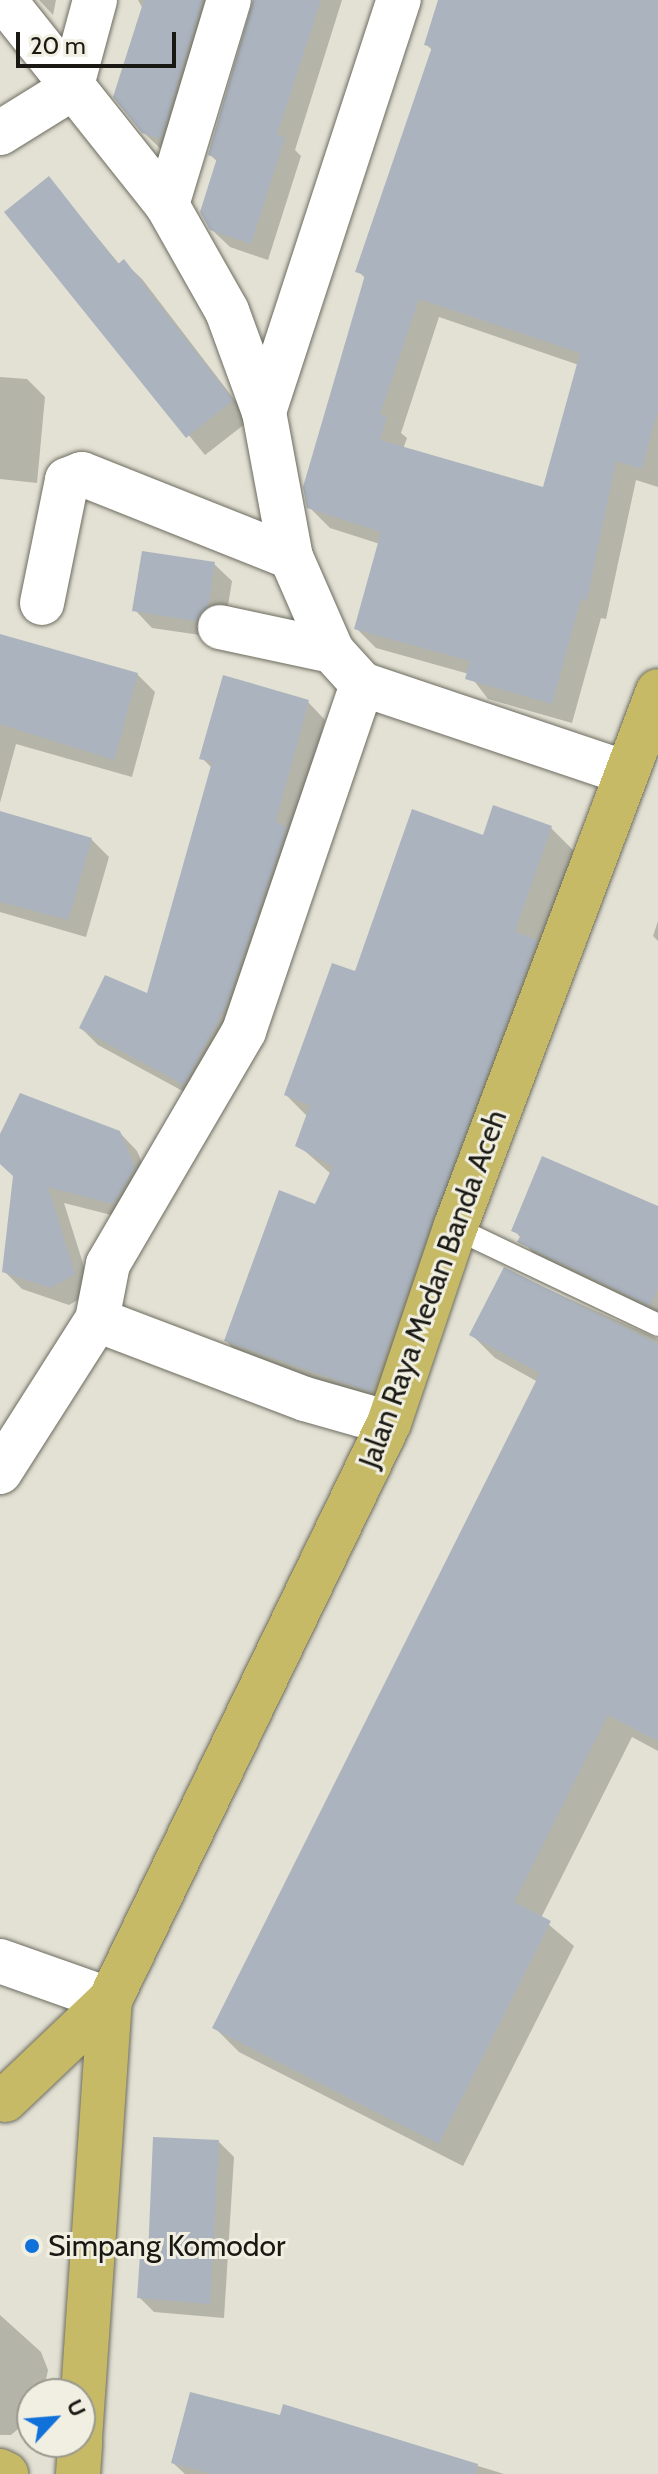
<!DOCTYPE html>
<style>
body{margin:0}
#map{position:relative;width:658px;height:2474px;overflow:hidden;background:#e3e1d4;font-family:Cabin,sans-serif}
div>[style]{position:absolute}
.shadow>*{inset:0;background:#0003}
.building>*{inset:0;background:#abb4be}
.roads{filter:drop-shadow(0 0 2px #6d6c60) drop-shadow(0 0 2px #6d6c60)}
.service>*{height:22px;margin:-11px;padding:0 11px;transform-origin:11px;border-radius:11px;background:#fff}
.minor>*{height:44px;margin:-22px;padding:0 22px;transform-origin:22px;border-radius:22px;background:#fff}
.trunk>*{height:44px;margin:-22px;padding:0 22px;transform-origin:22px;border-radius:22px;background:#c6ba67}
.dots>*{width:22px;height:22px;translate:-50% -50%;box-sizing:border-box;border:4px solid #f0efe1;border-radius:50%}
span{translate:-50% -50%;white-space:nowrap;text-align:center;line-height:1.15;-webkit-text-stroke:6px #f0efe1;paint-order:stroke}
.street-label{font-size:30px;color:#191813}
.poi-label{font-size:30px;color:#191813}
.left{translate:0 -50%;text-align:left}
.north{position:absolute;left:16px;top:2378px;width:80px;height:80px;box-sizing:border-box;background:#f0efe1;border:2px solid #9a998f;border-radius:50%;rotate:64deg;font-size:22px;font-weight:700;line-height:32px;text-align:center;color:#191813}
.north::after{content:'';display:block;margin:auto;width:28px;height:36px;background:#1171da;clip-path:polygon(50% 0,100% 100%,50% 72%,0 100%)}
.scale{position:absolute;left:16px;top:32px;width:160px;height:36px;box-sizing:border-box;border:4px solid #191813;border-top:0;padding-left:10px;font-size:24px;line-height:28px;white-space:nowrap;color:#191813;-webkit-text-stroke:6px #f0efe1;paint-order:stroke}
</style>
<div id="map">
<div class="shadow">
<i style="clip-path:polygon(39px 0,56px 0,53px 15px)"></i>
<i style="clip-path:polygon(138px 0,233px 0,162px 150px,143px 132px,143px 9px)"></i>
<i style="clip-path:polygon(254px 0,342px 0,295px 150px,301px 156px,268px 260px,230px 247px,211px 229px,218px 162px,210px 155px)"></i>
<i style="clip-path:polygon(evenodd,440px 0,658px 0,658px 487px,636px 480px,606px 619px,601px 618px,572px 723px,488px 699px,469px 674px,376px 648px,356px 628px,380px 544px,330px 528px,309px 507px,366px 279px,358px 271px,433px 51px,426px 44px,440px 0,439px 317px,579px 365px,544px 489px,403px 449px,407px 438px,401px 433px,439px 317px)"></i>
<i style="clip-path:polygon(49px 179px,120px 265px,124px 262px,142px 279px,250px 420px,205px 455px,7px 213px)"></i>
<i style="clip-path:polygon(0 377px,27px 379px,45px 397px,37px 483px,0 479px)"></i>
<i style="clip-path:polygon(214px 564px,232px 581px,225px 624px,214px 637px,152px 628px,135px 610px)"></i>
<i style="clip-path:polygon(0 636px,137px 674px,155px 692px,132px 777px,16px 744px,0 803px)"></i>
<i style="clip-path:polygon(308px 702px,325px 720px,294px 837px,201px 1101px,98px 1045px,81px 1028px,148px 995px,212px 768px,202px 758px)"></i>
<i style="clip-path:polygon(551px 828px,575px 852px,395px 1415px,250px 1365px,226px 1341px,316px 1207px,331px 1174px,298px 1145px,308px 1117px,286px 1095px,357px 974px,484px 838px)"></i>
<i style="clip-path:polygon(0 838px,91px 839px,109px 857px,86px 937px,0 912px)"></i>
<i style="clip-path:polygon(658px 921px,658px 941px,653px 936px)"></i>
<i style="clip-path:polygon(119px 1132px,137px 1151px,152px 1186px,131px 1220px,64px 1203px,92px 1292px,69px 1305px,22px 1289px,4px 1271px,15px 1177px,0 1163px,0 1138px)"></i>
<i style="clip-path:polygon(658px 1209px,658px 1320px,544px 1266px,514px 1230px)"></i>
<i style="clip-path:polygon(505px 1270px,658px 1339px,658px 1751px,632px 1737px,541px 1918px,574px 1946px,463px 2166px,239px 2052px,215px 2028px,538px 1382px,495px 1358px,471px 1334px)"></i>
<i style="clip-path:polygon(219px 2142px,234px 2157px,224px 2318px,154px 2312px,139px 2297px,150px 2258px)"></i>
<i style="clip-path:polygon(0 2315px,41px 2352px,48px 2370px,43px 2394px,32px 2394px,32px 2417px,11px 2435px,0 2435px)"></i>
<i style="clip-path:polygon(284px 2406px,504px 2474px,185px 2474px,173px 2463px,281px 2418px)"></i>
</div>
<div class="building">
<i style="clip-path:polygon(144px 0,203px 0,161px 139px,142px 133px,113px 97px)"></i>
<i style="clip-path:polygon(253px 0,321px 0,277px 135px,285px 137px,251px 244px,210px 230px,200px 212px,217px 158px,208px 155px)"></i>
<i style="clip-path:polygon(evenodd,438px 0,658px 0,658px 410px,642px 469px,616px 461px,587px 600px,581px 599px,552px 704px,465px 679px,470px 661px,354px 629px,381px 532px,307px 508px,303px 487px,365px 275px,355px 272px,432px 47px,424px 45px,438px 0,419px 299px,580px 353px,543px 487px,380px 440px,387px 417px,380px 414px,419px 299px)"></i>
<i style="clip-path:polygon(49px 176px,118px 264px,124px 259px,233px 400px,186px 438px,4px 212px)"></i>
<i style="clip-path:polygon(142px 551px,215px 562px,208px 606px,196px 621px,132px 611px)"></i>
<i style="clip-path:polygon(0 634px,138px 673px,114px 760px,0 724px)"></i>
<i style="clip-path:polygon(223px 675px,309px 700px,276px 821px,287px 828px,226px 1006px,184px 1085px,79px 1028px,105px 975px,147px 993px,212px 762px,199px 759px)"></i>
<i style="clip-path:polygon(493px 805px,552px 826px,515px 932px,537px 940px,371px 1392px,224px 1341px,279px 1190px,315px 1204px,333px 1166px,295px 1146px,310px 1105px,284px 1095px,332px 963px,355px 971px,412px 809px,483px 835px)"></i>
<i style="clip-path:polygon(0 811px,92px 838px,68px 920px,0 902px)"></i>
<i style="clip-path:polygon(20px 1093px,120px 1131px,135px 1168px,113px 1204px,48px 1187px,75px 1274px,51px 1288px,2px 1272px,13px 1176px,0 1164px,0 1134px)"></i>
<i style="clip-path:polygon(542px 1156px,658px 1206px,658px 1288px,650px 1306px,517px 1242px,521px 1235px,511px 1231px)"></i>
<i style="clip-path:polygon(504px 1267px,658px 1344px,658px 1741px,608px 1715px,514px 1902px,551px 1921px,439px 2144px,212px 2028px,540px 1373px,469px 1335px)"></i>
<i style="clip-path:polygon(153px 2137px,219px 2140px,210px 2304px,137px 2298px,140px 2255px,148px 2255px)"></i>
<i style="clip-path:polygon(190px 2392px,280px 2415px,283px 2404px,478px 2464px,476px 2474px,212px 2474px,171px 2463px)"></i>
</div>
<div class="roads">
<div class="service">
<i style="left:455px;top:1228px;width:225px;rotate:25.5deg"></i>
</div>
<div class="minor">
<i style="left:4px;top:0;width:262px;rotate:51.5deg"></i>
<i style="left:167px;top:205px;width:122px;rotate:60.5deg"></i>
<i style="left:227px;top:311px;width:108px;rotate:69.9deg"></i>
<i style="left:264px;top:412px;width:147px;rotate:79.5deg"></i>
<i style="left:291px;top:557px;width:103px;rotate:66.4deg"></i>
<i style="left:332px;top:651px;width:45px;rotate:47.7deg"></i>
<i style="left:362px;top:684px;width:279px;rotate:18.6deg"></i>
<i style="left:0;top:133px;width:84px;rotate:-31.8deg"></i>
<i style="left:71px;top:89px;width:92px;rotate:-74.9deg"></i>
<i style="left:167px;top:205px;width:214px;rotate:-73.2deg"></i>
<i style="left:264px;top:412px;width:434px;rotate:-71.9deg"></i>
<i style="left:42px;top:603px;width:126px;rotate:-78.5deg"></i>
<i style="left:67px;top:480px;width:16px;rotate:-22deg"></i>
<i style="left:82px;top:474px;width:225px;rotate:21.7deg"></i>
<i style="left:220px;top:627px;width:115px;rotate:12.1deg"></i>
<i style="left:97px;top:1320px;width:222px;rotate:20.8deg"></i>
<i style="left:305px;top:1399px;width:87px;rotate:15.9deg"></i>
<i style="left:0;top:1472px;width:180px;rotate:-57.5deg"></i>
<i style="left:97px;top:1320px;width:57px;rotate:-78.9deg"></i>
<i style="left:108px;top:1264px;width:270px;rotate:-59.7deg"></i>
<i style="left:244px;top:1031px;width:367px;rotate:-71.2deg"></i>
<i style="left:0;top:1961px;width:117px;rotate:19.5deg"></i>
</div>
<div class="trunk">
<i style="left:5px;top:2100px;width:145px;rotate:-43.6deg"></i>
<i style="left:110px;top:2000px;width:641px;rotate:-64.19deg"></i>
<i style="left:389px;top:1423px;width:206px;rotate:-71.3deg"></i>
<i style="left:455px;top:1228px;width:574px;rotate:-69.29deg"></i>
<i style="left:80px;top:2438px;width:439px;rotate:-86.1deg"></i>
<i style="left:0;top:2471px;width:7px;rotate:27deg"></i>
<i style="left:78px;top:2474px;width:32px;rotate:-86deg"></i>
</div>
</div>
<div class="dots">
<i style="left:32px;top:2246px;background:#1171da"></i>
</div>
<div class="street-label">
<span style="left:433px;top:1289px;rotate:-70deg">Jalan Raya Medan Banda Aceh</span>
</div>
<div class="poi-label">
<span class="left" style="left:48px;top:2246px">Simpang Komodor</span>
</div>
<div class="north">U</div>
<div class="scale">20 m</div>
</div>
